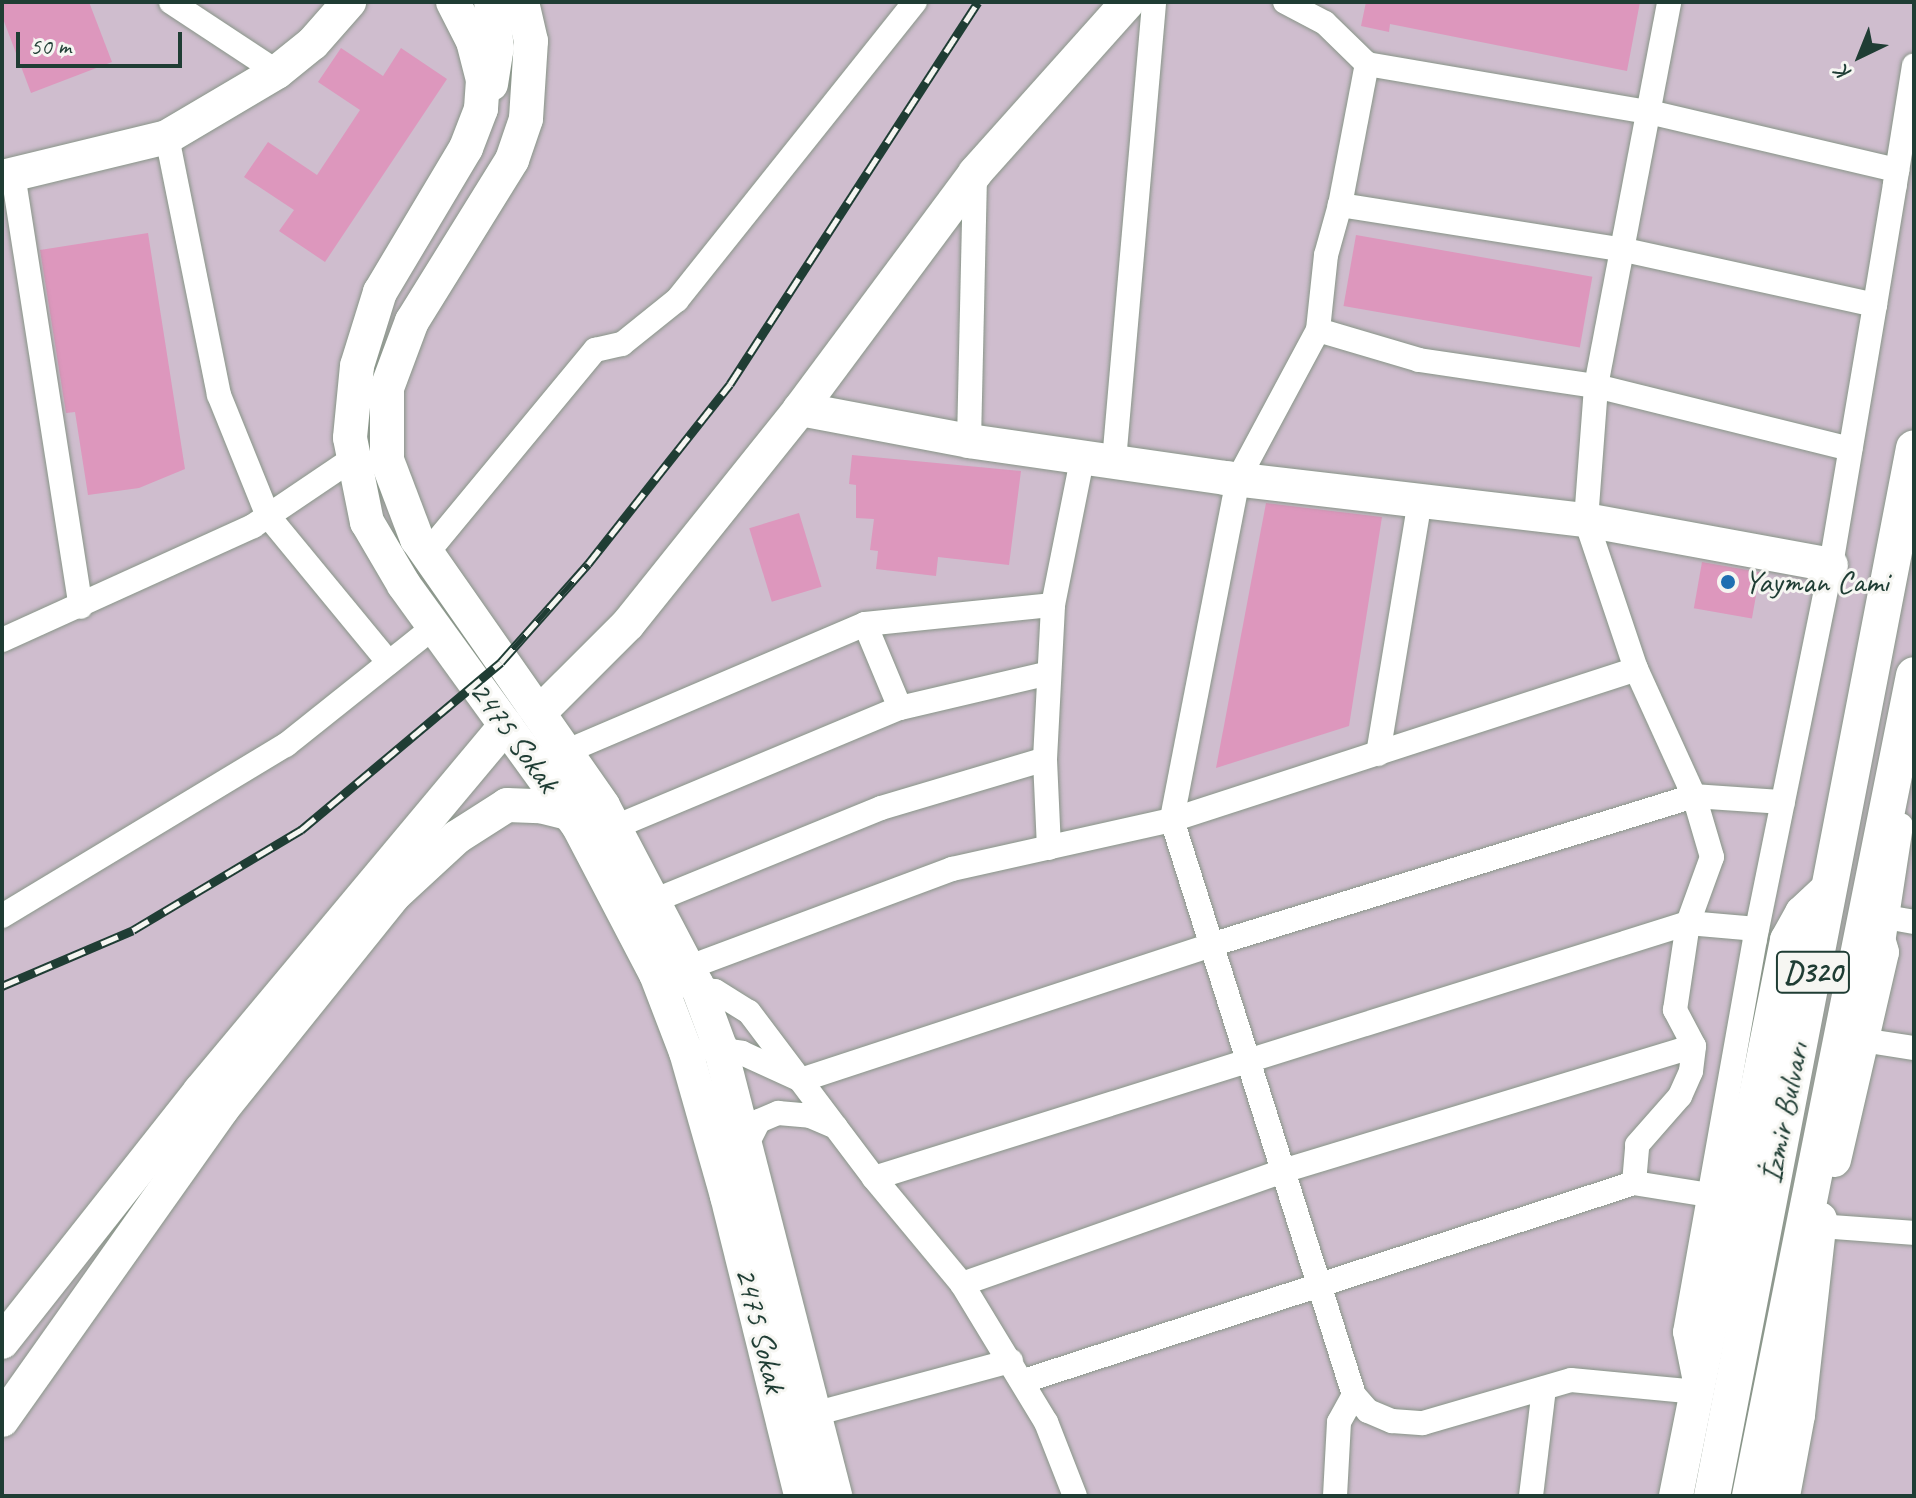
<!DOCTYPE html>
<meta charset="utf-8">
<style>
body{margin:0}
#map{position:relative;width:1916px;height:1498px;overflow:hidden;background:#f0eddb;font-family:Caveat,sans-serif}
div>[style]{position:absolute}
.industrial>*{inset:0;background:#cfbdce;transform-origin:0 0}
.building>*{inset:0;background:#dd97bd;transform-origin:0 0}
.roads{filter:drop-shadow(0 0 2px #889588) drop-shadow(0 0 2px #889588)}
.street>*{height:24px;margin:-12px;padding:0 12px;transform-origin:12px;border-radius:12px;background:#fff}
.secondary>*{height:34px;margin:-17px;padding:0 17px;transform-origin:17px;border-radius:17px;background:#fff}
.primary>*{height:36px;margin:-18px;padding:0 18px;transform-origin:18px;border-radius:18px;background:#fff}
.rail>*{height:9px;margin-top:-4.5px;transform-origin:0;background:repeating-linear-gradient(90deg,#f6f6f2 0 18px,#1f3d34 0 36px);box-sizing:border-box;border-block:2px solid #1f3d34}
.dots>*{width:22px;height:22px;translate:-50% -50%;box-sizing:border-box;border:4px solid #f6f6f2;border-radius:50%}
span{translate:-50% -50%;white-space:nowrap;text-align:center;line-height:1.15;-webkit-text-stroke:6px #f6f6f2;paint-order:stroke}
.shield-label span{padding:2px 6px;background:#f6f6f2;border:2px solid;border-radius:6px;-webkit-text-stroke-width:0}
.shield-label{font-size:30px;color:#1f3d34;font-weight:700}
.poi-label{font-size:32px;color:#1f3d34}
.left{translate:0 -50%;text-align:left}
.street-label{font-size:32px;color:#1f3d34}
.frame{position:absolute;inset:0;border:4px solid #1f3d34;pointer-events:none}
.north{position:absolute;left:1820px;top:16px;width:80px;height:80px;-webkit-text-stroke:6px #f6f6f2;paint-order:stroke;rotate:223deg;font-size:22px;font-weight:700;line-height:32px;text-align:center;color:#1f3d34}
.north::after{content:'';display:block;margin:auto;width:28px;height:36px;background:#1f3d34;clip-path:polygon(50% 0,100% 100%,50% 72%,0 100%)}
.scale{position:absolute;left:16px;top:32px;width:166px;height:36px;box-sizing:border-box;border:4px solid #1f3d34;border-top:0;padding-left:10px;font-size:24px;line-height:28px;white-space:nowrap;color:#1f3d34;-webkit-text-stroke:6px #f6f6f2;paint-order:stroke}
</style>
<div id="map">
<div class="industrial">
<i style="left:2px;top:2px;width:1912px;height:1494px"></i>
</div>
<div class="building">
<i style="clip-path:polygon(2px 2px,89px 2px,112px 62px,31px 93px,2px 16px)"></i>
<i style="clip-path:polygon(1366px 2px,1640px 2px,1627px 71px,1390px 24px,1389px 32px,1361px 26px)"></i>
<i style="clip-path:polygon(341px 48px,383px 76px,401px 48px,447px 79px,325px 262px,279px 231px,294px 210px,244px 177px,268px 142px,317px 175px,360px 110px,318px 82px)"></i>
<i style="clip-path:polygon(148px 233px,185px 469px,139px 488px,88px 495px,75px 412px,66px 413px,40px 250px)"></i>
<i style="left:1356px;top:235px;width:240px;height:72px;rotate:10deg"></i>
<i style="clip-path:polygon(852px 455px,1021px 471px,1009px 565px,938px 557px,936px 576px,876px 569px,878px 551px,870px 550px,874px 519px,856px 518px,856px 485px,849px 484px)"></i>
<i style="clip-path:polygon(1266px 503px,1382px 517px,1349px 726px,1216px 768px)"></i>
<i style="left:799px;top:513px;width:77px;height:52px;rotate:73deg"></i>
<i style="left:1702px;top:562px;width:59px;height:47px;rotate:10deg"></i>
</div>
<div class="roads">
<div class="street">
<i style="left:171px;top:2px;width:127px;rotate:33.4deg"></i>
<i style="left:1285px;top:2px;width:45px;rotate:27.7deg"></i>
<i style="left:1325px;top:23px;width:59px;rotate:44.3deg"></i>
<i style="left:1367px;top:64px;width:286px;rotate:9.7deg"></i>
<i style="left:1649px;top:112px;width:255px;rotate:13.2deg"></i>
<i style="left:167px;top:137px;width:263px;rotate:78.6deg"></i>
<i style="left:219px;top:395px;width:131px;rotate:68deg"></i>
<i style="left:268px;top:516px;width:190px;rotate:50.5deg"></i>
<i style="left:13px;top:174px;width:438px;rotate:81.1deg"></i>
<i style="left:1340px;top:205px;width:144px;rotate:-79.2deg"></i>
<i style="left:1875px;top:305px;width:256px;rotate:-167.6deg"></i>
<i style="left:1625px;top:250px;width:289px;rotate:-171deg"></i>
<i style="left:1340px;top:205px;width:52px;rotate:105.6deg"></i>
<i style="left:1326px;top:255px;width:75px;rotate:96.1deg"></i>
<i style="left:1318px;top:330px;width:169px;rotate:118.2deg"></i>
<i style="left:1238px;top:479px;width:347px;rotate:101deg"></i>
<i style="left:1172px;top:820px;width:603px;rotate:72.44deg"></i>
<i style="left:1354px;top:1395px;width:21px;rotate:49deg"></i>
<i style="left:1368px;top:1411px;width:26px;rotate:23deg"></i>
<i style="left:1392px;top:1421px;width:31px;rotate:4deg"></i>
<i style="left:1423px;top:1423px;width:154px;rotate:-16.2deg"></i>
<i style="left:1571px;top:1380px;width:127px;rotate:5.4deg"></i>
<i style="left:1697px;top:1392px;width:61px;rotate:-101.3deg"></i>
<i style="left:1685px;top:1332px;width:399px;rotate:-79.9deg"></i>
<i style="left:1755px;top:939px;width:382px;rotate:-78.5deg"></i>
<i style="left:1831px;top:565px;width:264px;rotate:-80.4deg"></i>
<i style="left:1875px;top:305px;width:123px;rotate:-80.6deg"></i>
<i style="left:1895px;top:184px;width:120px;rotate:-80.9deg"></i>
<i style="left:1318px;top:330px;width:105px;rotate:16.5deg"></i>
<i style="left:1419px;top:360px;width:179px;rotate:8.4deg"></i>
<i style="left:1596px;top:386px;width:262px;rotate:13.9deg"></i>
<i style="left:969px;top:441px;width:268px;rotate:-88.7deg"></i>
<i style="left:1114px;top:461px;width:461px;rotate:-85deg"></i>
<i style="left:427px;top:553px;width:264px;rotate:-50.4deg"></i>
<i style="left:595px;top:350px;width:28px;rotate:-13deg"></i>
<i style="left:622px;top:344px;width:70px;rotate:-38.7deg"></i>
<i style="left:677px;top:300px;width:381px;rotate:-51.4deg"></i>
<i style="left:865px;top:624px;width:91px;rotate:67.4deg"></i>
<i style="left:2px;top:640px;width:276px;rotate:-24.4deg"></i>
<i style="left:253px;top:526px;width:122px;rotate:-34deg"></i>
<i style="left:565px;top:752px;width:326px;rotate:-23.1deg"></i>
<i style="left:865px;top:624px;width:189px;rotate:-5.8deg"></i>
<i style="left:1378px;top:754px;width:257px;rotate:-80.6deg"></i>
<i style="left:615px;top:827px;width:309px;rotate:-22.7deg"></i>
<i style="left:900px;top:708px;width:153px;rotate:-13.2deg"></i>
<i style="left:1049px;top:848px;width:89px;rotate:-92.6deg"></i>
<i style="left:1045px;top:759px;width:154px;rotate:-87deg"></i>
<i style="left:1053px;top:605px;width:153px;rotate:-78.7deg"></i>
<i style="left:653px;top:901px;width:246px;rotate:-22.2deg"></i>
<i style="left:881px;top:808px;width:171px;rotate:-16.6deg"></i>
<i style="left:2px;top:916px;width:332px;rotate:-31.1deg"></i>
<i style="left:286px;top:745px;width:189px;rotate:-38.6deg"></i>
<i style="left:1886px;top:917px;width:28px;rotate:10deg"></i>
<i style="left:1883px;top:943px;width:119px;rotate:-81.3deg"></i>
<i style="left:687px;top:968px;width:283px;rotate:-20.5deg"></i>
<i style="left:952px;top:869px;width:225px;rotate:-12.6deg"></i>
<i style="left:1172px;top:820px;width:488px;rotate:-18deg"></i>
<i style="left:689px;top:987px;width:26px;rotate:9deg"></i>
<i style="left:715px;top:991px;width:40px;rotate:32deg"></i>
<i style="left:749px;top:1012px;width:208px;rotate:53deg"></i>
<i style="left:874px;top:1178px;width:138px;rotate:50.3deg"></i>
<i style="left:962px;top:1284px;width:162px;rotate:58.7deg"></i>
<i style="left:1046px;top:1422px;width:79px;rotate:68.6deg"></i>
<i style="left:1862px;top:1040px;width:53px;rotate:8.7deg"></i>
<i style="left:708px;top:1048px;width:34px;rotate:8deg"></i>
<i style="left:742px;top:1053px;width:65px;rotate:24.6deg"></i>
<i style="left:801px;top:1080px;width:435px;rotate:-18.2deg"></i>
<i style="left:1214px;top:944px;width:502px;rotate:-17.14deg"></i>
<i style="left:1694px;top:796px;width:89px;rotate:3.9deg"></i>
<i style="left:746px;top:1146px;width:28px;rotate:-63deg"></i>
<i style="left:759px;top:1121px;width:21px;rotate:-23deg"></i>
<i style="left:778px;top:1113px;width:32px;rotate:5deg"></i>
<i style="left:810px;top:1116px;width:28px;rotate:23deg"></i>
<i style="left:874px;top:1178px;width:853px;rotate:-17.39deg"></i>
<i style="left:1688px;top:923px;width:69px;rotate:5deg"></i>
<i style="left:1634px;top:1183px;width:38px;rotate:-85deg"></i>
<i style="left:1637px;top:1145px;width:65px;rotate:-48.7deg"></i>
<i style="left:1680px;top:1096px;width:27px;rotate:-66deg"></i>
<i style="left:1691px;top:1071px;width:25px;rotate:-83deg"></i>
<i style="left:1694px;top:1046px;width:41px;rotate:-117.8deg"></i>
<i style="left:1675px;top:1010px;width:88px;rotate:-81.5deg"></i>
<i style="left:1688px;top:923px;width:70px;rotate:-70deg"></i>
<i style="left:1712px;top:857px;width:64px;rotate:-106.4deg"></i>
<i style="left:1694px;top:796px;width:140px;rotate:-114.5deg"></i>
<i style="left:1636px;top:669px;width:157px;rotate:-108.6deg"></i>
<i style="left:1586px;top:520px;width:134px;rotate:-85.7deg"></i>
<i style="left:1596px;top:386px;width:391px;rotate:-79.2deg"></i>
<i style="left:1819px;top:1226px;width:95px;rotate:4.2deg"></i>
<i style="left:962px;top:1284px;width:343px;rotate:-19.4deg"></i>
<i style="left:1286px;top:1170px;width:426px;rotate:-16.9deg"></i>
<i style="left:1024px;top:1381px;width:641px;rotate:-17.98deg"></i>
<i style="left:1634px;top:1183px;width:76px;rotate:9.1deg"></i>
<i style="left:814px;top:1414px;width:204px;rotate:-15.1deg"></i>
<i style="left:1335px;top:1496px;width:74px;rotate:-86.9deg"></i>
<i style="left:1339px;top:1422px;width:31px;rotate:-61deg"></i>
<i style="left:1531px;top:1496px;width:108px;rotate:-83.1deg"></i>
</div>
<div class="secondary">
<i style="left:453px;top:2px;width:44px;rotate:62.9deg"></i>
<i style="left:473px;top:41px;width:40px;rotate:75.6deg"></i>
<i style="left:483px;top:80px;width:29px;rotate:94deg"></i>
<i style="left:481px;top:109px;width:42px;rotate:111deg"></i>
<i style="left:466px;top:148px;width:168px;rotate:120.8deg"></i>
<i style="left:380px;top:292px;width:77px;rotate:107.3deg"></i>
<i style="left:357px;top:366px;width:72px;rotate:95.6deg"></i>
<i style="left:350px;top:438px;width:86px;rotate:78.6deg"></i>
<i style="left:367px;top:522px;width:73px;rotate:59.6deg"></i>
<i style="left:404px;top:585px;width:296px;rotate:54.1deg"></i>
<i style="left:578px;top:825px;width:168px;rotate:62.4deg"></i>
<i style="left:656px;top:974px;width:84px;rotate:69deg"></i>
<i style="left:686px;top:1052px;width:150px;rotate:74.1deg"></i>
<i style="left:727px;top:1196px;width:309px;rotate:76.1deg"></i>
<i style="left:522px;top:2px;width:40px;rotate:77deg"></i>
<i style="left:531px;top:41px;width:78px;rotate:93.7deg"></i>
<i style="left:526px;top:119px;width:43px;rotate:108.9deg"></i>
<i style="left:512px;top:160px;width:190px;rotate:121.8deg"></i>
<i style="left:412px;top:321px;width:72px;rotate:110.5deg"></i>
<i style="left:387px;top:388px;width:72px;rotate:90deg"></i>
<i style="left:387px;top:460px;width:85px;rotate:69.2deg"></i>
<i style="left:417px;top:539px;width:325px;rotate:55.1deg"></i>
<i style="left:603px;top:806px;width:202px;rotate:62.3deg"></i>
<i style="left:697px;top:985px;width:66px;rotate:69.6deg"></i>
<i style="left:720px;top:1047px;width:463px;rotate:75.6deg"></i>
<i style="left:491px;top:84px;width:36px;rotate:-81deg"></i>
<i style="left:497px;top:48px;width:46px;rotate:-97.4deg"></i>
<i style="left:2px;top:177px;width:170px;rotate:-13.6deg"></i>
<i style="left:167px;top:137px;width:128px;rotate:-30.6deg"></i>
<i style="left:277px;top:72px;width:46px;rotate:-38.9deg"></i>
<i style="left:313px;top:43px;width:55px;rotate:-48.7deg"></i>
<i style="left:800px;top:409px;width:172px;rotate:10.7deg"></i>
<i style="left:969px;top:441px;width:260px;rotate:8.2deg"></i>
<i style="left:1226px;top:478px;width:362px;rotate:6.7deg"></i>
<i style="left:1586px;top:520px;width:249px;rotate:10.4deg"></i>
<i style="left:539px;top:713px;width:126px;rotate:-45deg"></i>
<i style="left:628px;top:624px;width:275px;rotate:-51.3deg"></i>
<i style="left:800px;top:409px;width:294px;rotate:-53.4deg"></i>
<i style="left:975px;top:173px;width:229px;rotate:-48.2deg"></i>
<i style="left:1834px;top:1160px;width:213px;rotate:-77deg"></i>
<i style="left:1882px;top:952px;width:49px;rotate:-106.6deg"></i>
<i style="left:2px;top:1342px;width:320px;rotate:-51.7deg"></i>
<i style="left:200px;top:1091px;width:477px;rotate:-50.1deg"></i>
<i style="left:2px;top:1420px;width:381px;rotate:-54.7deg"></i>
<i style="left:222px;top:1109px;width:273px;rotate:-51.2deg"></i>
<i style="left:393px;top:896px;width:87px;rotate:-42.7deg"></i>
<i style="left:457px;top:837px;width:59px;rotate:-32.6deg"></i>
<i style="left:507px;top:805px;width:33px;rotate:2deg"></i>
<i style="left:540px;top:806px;width:32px;rotate:14deg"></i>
<i style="left:1676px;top:1496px;width:567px;rotate:-78.71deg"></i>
<i style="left:1787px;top:940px;width:31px;rotate:-61deg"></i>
<i style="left:1802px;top:913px;width:37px;rotate:-43deg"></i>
<i style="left:1783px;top:1496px;width:82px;rotate:-79.5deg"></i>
<i style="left:1798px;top:1415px;width:197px;rotate:-83.6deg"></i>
</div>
<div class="primary">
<i style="left:1712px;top:1496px;width:1067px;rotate:-79.09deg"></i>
<i style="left:1750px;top:1496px;width:837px;rotate:-78.7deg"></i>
</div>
</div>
<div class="rail">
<i style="left:2px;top:986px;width:142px;rotate:-23.1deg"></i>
<i style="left:133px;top:930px;width:196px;rotate:-30.8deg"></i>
<i style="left:301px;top:830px;width:261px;rotate:-40deg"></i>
<i style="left:501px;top:662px;width:131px;rotate:-48.4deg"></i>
<i style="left:588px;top:564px;width:229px;rotate:-51.7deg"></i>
<i style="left:730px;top:384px;width:455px;rotate:-57deg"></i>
</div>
<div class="dots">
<i style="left:1728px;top:582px;background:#1f6fb2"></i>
</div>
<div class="shield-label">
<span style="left:1813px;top:972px">D320</span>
</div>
<div class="poi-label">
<span class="left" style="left:1744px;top:582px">Yayman Cami</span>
</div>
<div class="street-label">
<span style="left:514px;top:737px;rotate:54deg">2475 Sokak</span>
<span style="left:1785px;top:1113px;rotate:-79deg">İzmir Bulvarı</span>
<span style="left:760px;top:1330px;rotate:76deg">2475 Sokak</span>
</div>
<div class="frame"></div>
<div class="north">K</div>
<div class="scale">50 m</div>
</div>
